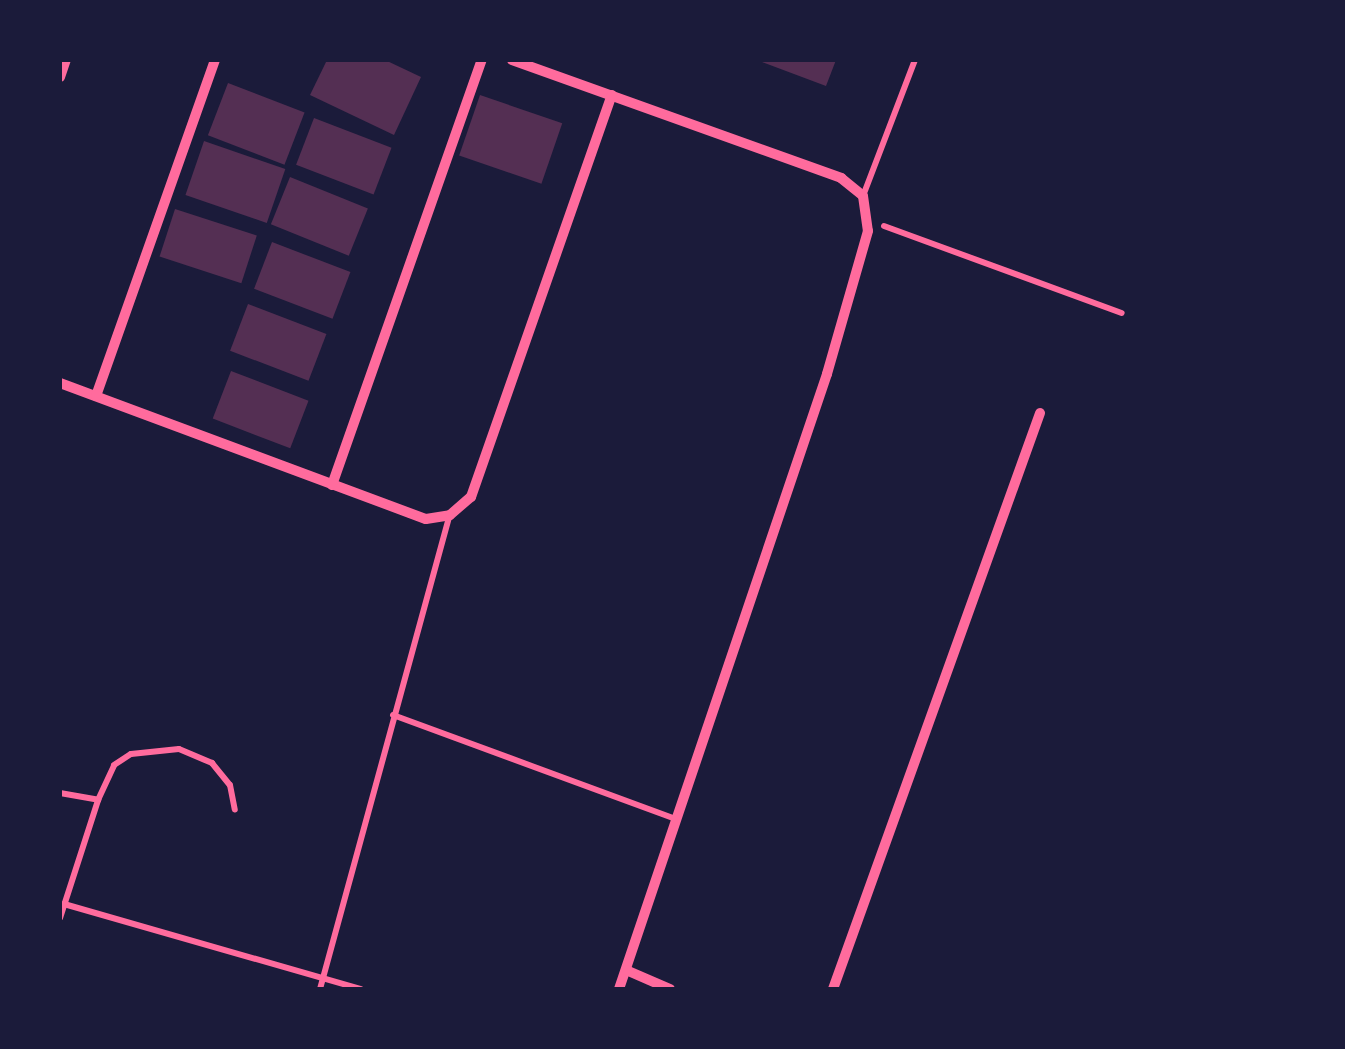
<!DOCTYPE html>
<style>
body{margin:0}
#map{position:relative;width:1345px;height:1049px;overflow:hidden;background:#1b1b3a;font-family:Quicksand,sans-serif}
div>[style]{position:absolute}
.building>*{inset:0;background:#542f53;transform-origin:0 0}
.path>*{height:6px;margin:-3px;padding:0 3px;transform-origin:3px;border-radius:3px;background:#ff6b9d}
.service>*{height:6px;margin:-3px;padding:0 3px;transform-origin:3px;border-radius:3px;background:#ff6b9d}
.minor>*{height:10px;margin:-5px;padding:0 5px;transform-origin:5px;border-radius:5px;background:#ff6b9d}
span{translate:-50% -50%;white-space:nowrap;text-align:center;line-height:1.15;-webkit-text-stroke:8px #1b1b3a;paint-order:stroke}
.frame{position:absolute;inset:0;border:62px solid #1b1b3a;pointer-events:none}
</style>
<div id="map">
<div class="building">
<i style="clip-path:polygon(327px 60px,385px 60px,421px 77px,394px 135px,310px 95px)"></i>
<i style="clip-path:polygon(757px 60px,836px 60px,826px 86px)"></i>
<i style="left:228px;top:83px;width:82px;height:56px;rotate:21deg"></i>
<i style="left:480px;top:95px;width:87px;height:64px;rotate:19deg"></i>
<i style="left:314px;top:118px;width:83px;height:50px;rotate:21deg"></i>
<i style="left:204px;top:141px;width:86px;height:57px;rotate:19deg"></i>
<i style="left:290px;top:177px;width:84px;height:51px;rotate:22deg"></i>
<i style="left:175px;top:209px;width:86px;height:50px;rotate:18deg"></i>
<i style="left:272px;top:242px;width:84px;height:50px;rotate:21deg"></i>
<i style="left:248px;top:304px;width:84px;height:50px;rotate:21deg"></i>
<i style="left:231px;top:371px;width:83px;height:51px;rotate:21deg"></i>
</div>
<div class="path">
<i style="left:884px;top:226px;width:253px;rotate:20.1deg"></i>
</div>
<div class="service">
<i style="left:863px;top:196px;width:146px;rotate:-69.1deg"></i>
<i style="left:393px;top:715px;width:302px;rotate:20.2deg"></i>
<i style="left:60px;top:793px;width:39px;rotate:10deg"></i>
<i style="left:64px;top:904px;width:309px;rotate:16deg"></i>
<i style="left:60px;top:918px;width:124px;rotate:-72.1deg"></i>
<i style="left:98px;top:800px;width:38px;rotate:-65deg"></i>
<i style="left:114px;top:765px;width:20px;rotate:-33deg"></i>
<i style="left:131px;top:754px;width:48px;rotate:-5.9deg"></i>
<i style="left:179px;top:749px;width:36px;rotate:23deg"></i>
<i style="left:212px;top:763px;width:28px;rotate:51deg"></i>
<i style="left:230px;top:785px;width:25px;rotate:79deg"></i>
<i style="left:320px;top:989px;width:489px;rotate:-74.7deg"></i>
</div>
<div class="minor">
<i style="left:512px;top:60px;width:350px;rotate:19.7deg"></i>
<i style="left:841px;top:178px;width:28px;rotate:39deg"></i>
<i style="left:863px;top:196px;width:35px;rotate:82deg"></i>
<i style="left:868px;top:231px;width:149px;rotate:106deg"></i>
<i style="left:827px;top:374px;width:649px;rotate:108.69deg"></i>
<i style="left:60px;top:77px;width:18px;rotate:-71deg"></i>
<i style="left:60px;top:383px;width:390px;rotate:20.4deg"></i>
<i style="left:426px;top:519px;width:24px;rotate:-9deg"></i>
<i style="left:450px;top:515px;width:28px;rotate:-41deg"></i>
<i style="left:471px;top:497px;width:426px;rotate:-70.7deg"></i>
<i style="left:96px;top:396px;width:356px;rotate:-70.5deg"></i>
<i style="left:332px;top:485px;width:451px;rotate:-70.6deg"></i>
<i style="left:626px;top:970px;width:48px;rotate:23.4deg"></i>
<i style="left:833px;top:989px;width:612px;rotate:-70.23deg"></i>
</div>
<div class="frame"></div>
</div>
